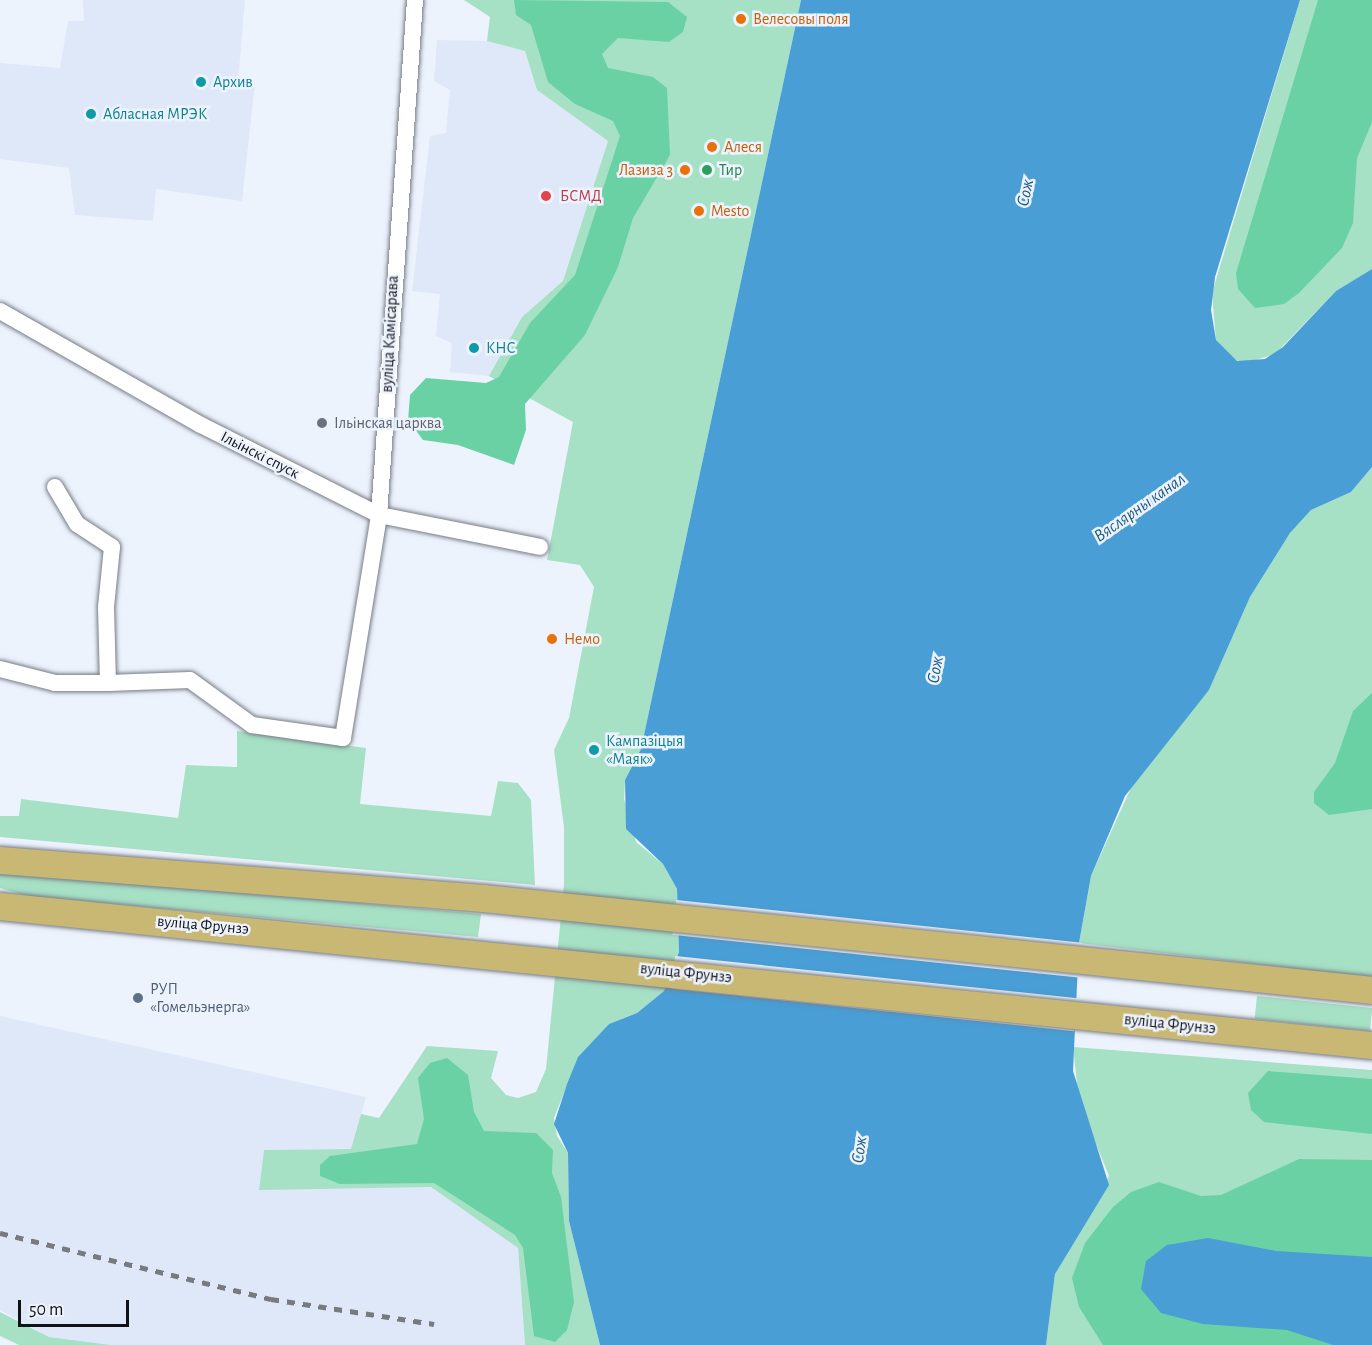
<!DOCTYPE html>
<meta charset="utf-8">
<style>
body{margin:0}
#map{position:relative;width:1372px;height:1345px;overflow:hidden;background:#edf3fd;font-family:"Alegreya Sans",sans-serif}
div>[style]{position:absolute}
.built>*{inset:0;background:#dee8f8}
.green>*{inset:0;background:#a6e0c5;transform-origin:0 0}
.forest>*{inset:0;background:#6ad1a5}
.water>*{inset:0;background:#489ed5}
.pier>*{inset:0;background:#edf3fd;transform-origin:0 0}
.roads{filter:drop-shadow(0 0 2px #777c85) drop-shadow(0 0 2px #777c85)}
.street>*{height:16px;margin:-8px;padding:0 8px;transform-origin:8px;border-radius:8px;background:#fff}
.primary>*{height:27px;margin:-13.5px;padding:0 13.5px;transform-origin:13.5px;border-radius:13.5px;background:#c8b873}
.rail>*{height:4.5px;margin-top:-2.25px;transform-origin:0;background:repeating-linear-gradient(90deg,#777b81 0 8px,transparent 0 16px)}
.dots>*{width:16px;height:16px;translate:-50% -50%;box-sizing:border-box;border:3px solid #edf3fd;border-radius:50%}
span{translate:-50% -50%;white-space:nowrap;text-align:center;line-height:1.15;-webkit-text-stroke:5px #edf3fd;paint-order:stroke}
.food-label{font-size:16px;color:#c56008}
.left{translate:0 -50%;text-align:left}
.right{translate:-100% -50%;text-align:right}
.culture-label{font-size:16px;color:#0d838f}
.leisure-label{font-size:16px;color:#27864d}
.health-label{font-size:16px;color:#be3a42}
.street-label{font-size:16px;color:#101216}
.worship-label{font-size:16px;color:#5b616d}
.service-label{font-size:16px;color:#4e5e75}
.water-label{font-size:18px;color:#1e5c82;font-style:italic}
.scale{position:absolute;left:18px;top:1300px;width:111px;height:27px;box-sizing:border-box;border:3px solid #101216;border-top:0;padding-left:8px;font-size:18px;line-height:21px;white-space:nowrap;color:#101216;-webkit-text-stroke:4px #edf3fd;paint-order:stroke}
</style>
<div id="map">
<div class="built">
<i style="clip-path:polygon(83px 0,245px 0,238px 81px,255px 83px,242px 201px,156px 189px,153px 221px,75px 215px,69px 168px,0 159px,0 63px,60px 68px,68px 21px,84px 21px)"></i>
<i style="clip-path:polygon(437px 40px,487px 41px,525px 51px,537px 90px,608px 141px,563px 281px,522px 317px,489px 376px,450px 372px,452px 343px,436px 336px,440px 294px,412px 291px,430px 136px,446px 133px,450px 90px,434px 81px)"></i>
<i style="clip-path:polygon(0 1016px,366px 1097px,351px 1149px,264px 1150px,259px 1189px,431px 1187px,518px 1248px,525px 1345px,111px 1345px,49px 1337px,0 1310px)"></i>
</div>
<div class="green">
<i style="clip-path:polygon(464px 0,801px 0,641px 749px,625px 780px,624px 799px,636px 842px,663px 864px,677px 889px,679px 952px,664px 991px,637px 1013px,609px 1024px,578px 1057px,554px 1118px,557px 1136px,568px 1153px,569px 1221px,600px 1345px,525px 1345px,518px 1248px,431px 1187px,259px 1190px,264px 1150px,351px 1149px,361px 1114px,379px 1118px,427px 1046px,498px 1051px,491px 1078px,506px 1095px,518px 1098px,536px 1092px,546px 1069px,564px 885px,564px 827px,554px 750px,569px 718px,594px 587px,580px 565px,547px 560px,573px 422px,489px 376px,522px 317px,563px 281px,608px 141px,537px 90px,525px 51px,487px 41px,490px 17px)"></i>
<i style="clip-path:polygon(1300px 0,1372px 0,1372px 269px,1336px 291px,1275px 354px,1245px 363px,1230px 358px,1216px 340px,1212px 293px)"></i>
<i style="clip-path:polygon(1372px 467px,1372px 978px,1079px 943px,1091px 876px,1136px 777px,1209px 690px,1250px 597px,1290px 533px,1311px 510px,1351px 492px)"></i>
<i style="clip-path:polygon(237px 731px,366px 748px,360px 804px,491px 816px,498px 781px,518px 783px,531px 800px,535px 885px,0 837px,0 816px,19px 816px,21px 799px,178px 818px,186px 765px,237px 767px)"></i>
<i style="clip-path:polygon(0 872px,6px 871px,481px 914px,478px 937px,27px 896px,0 888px)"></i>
<i style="left:1257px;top:996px;width:116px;height:23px;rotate:6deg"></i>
<i style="clip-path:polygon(1073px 1047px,1372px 1070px,1372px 1345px,1046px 1345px,1055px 1274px,1109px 1176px,1079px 1101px)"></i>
<i style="clip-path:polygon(0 1312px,49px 1337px,111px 1345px,19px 1345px,0 1336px)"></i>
</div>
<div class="forest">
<i style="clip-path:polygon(514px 0,668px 2px,687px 17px,683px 32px,669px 42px,618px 38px,602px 54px,608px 68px,653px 77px,667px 88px,670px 155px,633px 218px,618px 267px,585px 335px,525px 404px,526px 430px,514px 465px,458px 445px,423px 440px,408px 420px,410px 395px,426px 378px,486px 383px,499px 377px,530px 323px,575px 275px,620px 136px,613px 121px,575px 104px,548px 82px,531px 25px,516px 15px)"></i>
<i style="clip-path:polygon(1318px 0,1372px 0,1372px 122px,1357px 158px,1353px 223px,1342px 248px,1299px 293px,1284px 304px,1255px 308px,1238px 289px,1236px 273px)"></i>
<i style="clip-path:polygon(1372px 693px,1372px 809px,1329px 815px,1314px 803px,1314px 792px,1335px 763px,1353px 711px)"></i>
<i style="clip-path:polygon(447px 1058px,468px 1075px,474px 1112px,484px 1131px,536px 1133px,553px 1150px,552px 1173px,561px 1197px,574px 1302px,567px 1330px,555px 1342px,534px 1336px,523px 1248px,515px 1235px,434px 1183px,340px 1184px,320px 1176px,320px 1165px,330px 1156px,417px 1144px,424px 1119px,418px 1078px,430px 1063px)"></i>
<i style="clip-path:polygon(1268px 1071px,1372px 1079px,1372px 1134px,1264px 1122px,1251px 1110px,1248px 1093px)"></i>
<i style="clip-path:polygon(1299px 1159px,1372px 1160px,1372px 1345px,1103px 1345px,1079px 1307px,1072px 1278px,1085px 1243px,1113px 1207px,1131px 1192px,1159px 1182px,1201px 1196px,1221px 1195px)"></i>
</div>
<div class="water">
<i style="clip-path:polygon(801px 0,1300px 0,1215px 277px,1211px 310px,1216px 340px,1237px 361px,1265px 359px,1283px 347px,1336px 291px,1372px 269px,1372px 467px,1351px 492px,1311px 510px,1290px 533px,1250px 597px,1209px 690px,1125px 796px,1091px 876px,1079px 943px,1073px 1071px,1109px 1185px,1055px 1274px,1046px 1345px,600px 1345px,569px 1221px,568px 1153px,554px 1124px,567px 1084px,578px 1057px,609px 1024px,637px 1013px,664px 991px,679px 952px,677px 889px,663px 864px,626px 829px,625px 780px,641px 749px)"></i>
<i style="clip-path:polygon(1208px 1238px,1276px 1251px,1372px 1257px,1372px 1345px,1333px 1345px,1287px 1330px,1203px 1324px,1161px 1313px,1141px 1289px,1146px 1261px,1167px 1245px)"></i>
</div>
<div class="pier">
<i style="left:676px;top:900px;width:408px;height:35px;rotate:6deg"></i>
<i style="left:675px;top:956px;width:405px;height:33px;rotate:6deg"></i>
</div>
<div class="roads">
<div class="street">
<i style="left:0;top:311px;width:231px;rotate:29.6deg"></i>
<i style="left:201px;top:425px;width:199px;rotate:26.8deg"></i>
<i style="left:379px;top:515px;width:164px;rotate:11.2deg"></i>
<i style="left:55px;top:487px;width:43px;rotate:59.3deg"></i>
<i style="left:77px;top:524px;width:42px;rotate:33.3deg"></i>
<i style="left:112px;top:547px;width:60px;rotate:95.7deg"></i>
<i style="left:106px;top:607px;width:76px;rotate:88.5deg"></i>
<i style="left:108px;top:683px;width:82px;rotate:-2.1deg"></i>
<i style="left:190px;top:680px;width:77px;rotate:36deg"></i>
<i style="left:252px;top:725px;width:92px;rotate:8.1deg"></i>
<i style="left:343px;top:738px;width:226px;rotate:-80.8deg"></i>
<i style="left:379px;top:515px;width:516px;rotate:-86deg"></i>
<i style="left:0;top:669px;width:57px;rotate:14.3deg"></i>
<i style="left:55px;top:683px;width:53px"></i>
</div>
<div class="primary">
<i style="left:0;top:860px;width:484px;rotate:4.5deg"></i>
<i style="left:483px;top:898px;width:894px;rotate:5.91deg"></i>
<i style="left:0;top:906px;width:1379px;rotate:5.79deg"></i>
</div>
</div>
<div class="rail">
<i style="left:0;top:1233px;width:279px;rotate:13.7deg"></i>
<i style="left:271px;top:1299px;width:165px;rotate:8.7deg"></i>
</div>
<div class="dots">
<i style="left:741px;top:19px;background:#e8710a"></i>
<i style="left:201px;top:82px;background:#0f9aa8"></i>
<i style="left:91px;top:114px;background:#0f9aa8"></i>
<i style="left:712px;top:147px;background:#e8710a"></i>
<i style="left:685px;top:170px;background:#e8710a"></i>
<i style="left:707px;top:170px;background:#2e9e5b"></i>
<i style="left:546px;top:196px;background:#e0444e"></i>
<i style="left:699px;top:211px;background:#e8710a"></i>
<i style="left:474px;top:348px;background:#0f9aa8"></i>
<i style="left:322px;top:423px;background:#6b7280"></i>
<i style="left:552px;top:639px;background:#e8710a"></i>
<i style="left:594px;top:750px;background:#0f9aa8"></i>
<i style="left:138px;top:998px;background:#5c6f8a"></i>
</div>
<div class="food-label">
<span class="left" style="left:753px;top:19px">Велесовы поля</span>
<span class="left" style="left:724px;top:147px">Алеся</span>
<span class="right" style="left:673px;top:170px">Лазиза 3</span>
<span class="left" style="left:711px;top:211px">Mesto</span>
<span class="left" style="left:564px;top:639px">Немо</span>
</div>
<div class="culture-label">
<span class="left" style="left:213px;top:82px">Архив</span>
<span class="left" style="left:103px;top:114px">Абласная МРЭК</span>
<span class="left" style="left:486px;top:348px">КНС</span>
<span class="left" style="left:606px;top:750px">Кампазіцыя<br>«Маяк»</span>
</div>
<div class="leisure-label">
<span class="left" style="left:719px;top:170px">Тир</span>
</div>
<div class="health-label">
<span class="left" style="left:560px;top:196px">БСМД</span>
</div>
<div class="street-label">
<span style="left:390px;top:334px;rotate:-87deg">вуліца Камісарава</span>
<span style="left:260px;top:455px;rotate:27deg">Ільінскі спуск</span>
<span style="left:203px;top:925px;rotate:5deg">вуліца Фрунзэ</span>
<span style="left:686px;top:973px;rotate:6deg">вуліца Фрунзэ</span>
<span style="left:1170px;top:1024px;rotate:6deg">вуліца Фрунзэ</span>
</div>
<div class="worship-label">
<span class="left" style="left:334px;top:423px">Ільінская царква</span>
</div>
<div class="service-label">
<span class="left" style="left:150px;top:998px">РУП<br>«Гомельэнерга»</span>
</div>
<div class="water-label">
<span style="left:1026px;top:193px;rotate:-78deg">Сож</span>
<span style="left:1140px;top:508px;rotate:-35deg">Вяслярны канал</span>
<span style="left:936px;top:670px;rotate:-80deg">Сож</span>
<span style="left:860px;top:1150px;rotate:-82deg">Сож</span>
</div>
<div class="scale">50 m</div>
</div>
